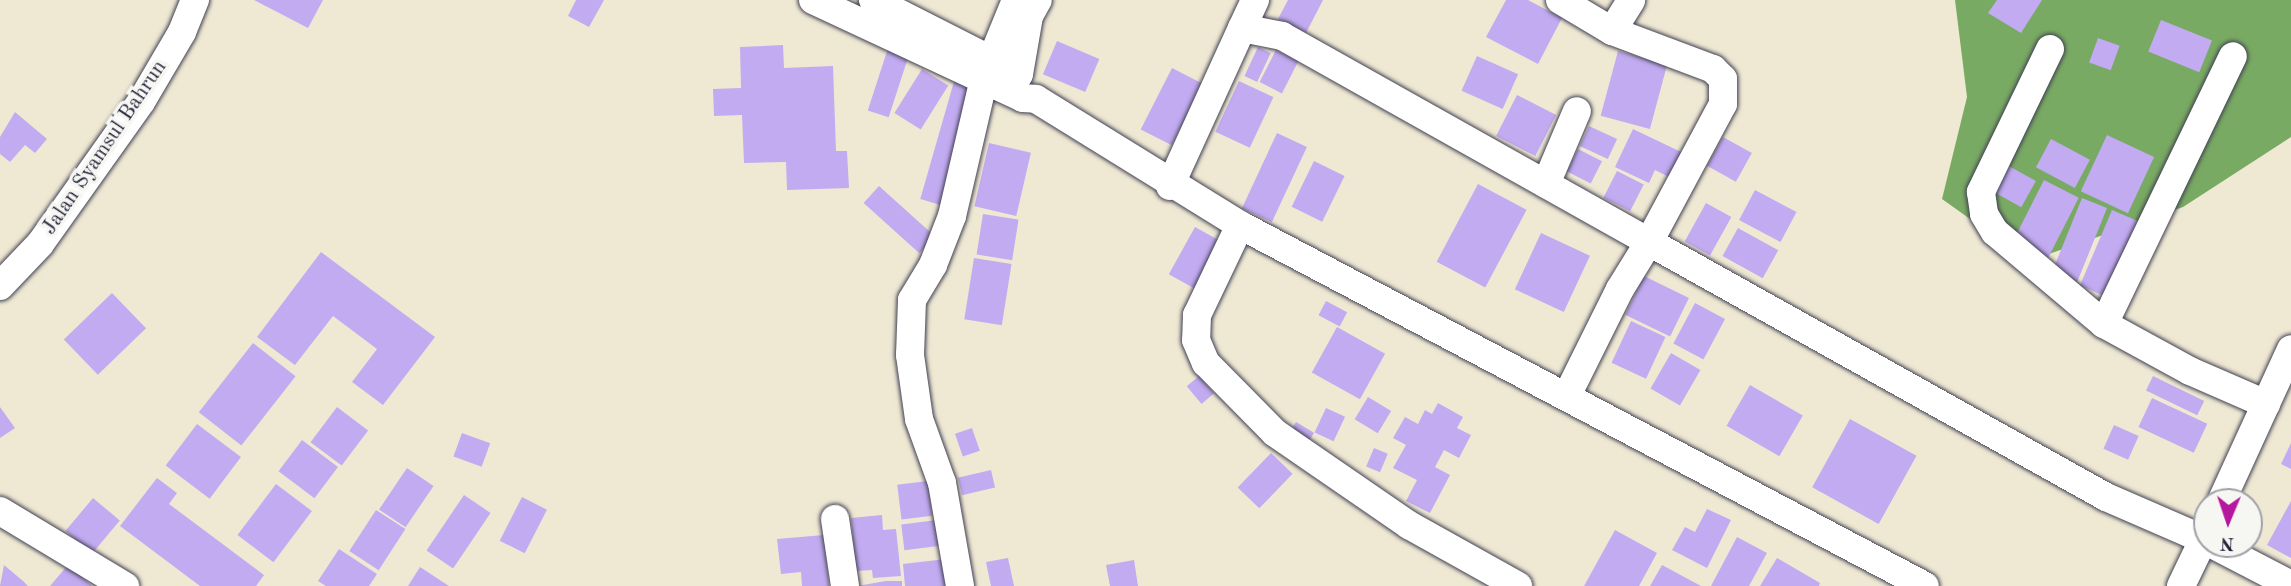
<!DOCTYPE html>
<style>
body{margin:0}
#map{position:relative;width:2291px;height:586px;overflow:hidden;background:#efe9d4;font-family:"Old Standard TT",serif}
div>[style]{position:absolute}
.forest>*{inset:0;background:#79aa63}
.building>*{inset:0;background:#c2abf1;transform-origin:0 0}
.roads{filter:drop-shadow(0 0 2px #414052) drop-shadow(0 0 2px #414052)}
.minor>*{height:28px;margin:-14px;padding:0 14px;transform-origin:14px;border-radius:14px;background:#fff}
span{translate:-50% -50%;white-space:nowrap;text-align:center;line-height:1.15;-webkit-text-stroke:7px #f6f6f2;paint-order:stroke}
.street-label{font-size:21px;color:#22223b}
.north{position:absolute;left:2193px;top:488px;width:70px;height:70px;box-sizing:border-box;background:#f6f6f2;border:2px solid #a1a1a9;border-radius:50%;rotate:182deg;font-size:19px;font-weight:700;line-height:28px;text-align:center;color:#22223b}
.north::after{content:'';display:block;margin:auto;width:24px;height:32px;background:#b5179e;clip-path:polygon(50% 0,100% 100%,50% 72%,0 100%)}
</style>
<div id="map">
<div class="forest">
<i style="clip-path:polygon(1955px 0,2291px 0,2291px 137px,2183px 207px,2029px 261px,1942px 199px,1967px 97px)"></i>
</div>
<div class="building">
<i style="clip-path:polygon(254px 0,323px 0,308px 28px)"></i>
<i style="clip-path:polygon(576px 0,604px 0,589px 27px,568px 16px)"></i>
<i style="clip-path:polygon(1288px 0,1323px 0,1306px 33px,1278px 19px)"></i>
<i style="clip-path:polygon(1506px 0,1528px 0,1562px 18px,1538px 64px,1486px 37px)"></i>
<i style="clip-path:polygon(1997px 0,2042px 0,2021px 33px,1988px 13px)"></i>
<i style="left:2161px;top:20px;width:55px;height:34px;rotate:22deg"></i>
<i style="left:2098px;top:38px;width:23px;height:26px;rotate:20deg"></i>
<i style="left:1057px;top:41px;width:46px;height:36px;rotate:23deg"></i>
<i style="left:890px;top:42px;width:22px;height:72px;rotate:18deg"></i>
<i style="clip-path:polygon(783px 45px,784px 68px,833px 66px,836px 151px,847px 151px,849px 188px,787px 190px,786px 162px,744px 163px,742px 115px,714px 116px,713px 89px,741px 88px,740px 47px)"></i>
<i style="left:1258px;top:47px;width:14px;height:32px;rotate:25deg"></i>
<i style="left:1276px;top:50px;width:25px;height:36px;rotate:27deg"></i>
<i style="left:1618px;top:51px;width:51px;height:67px;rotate:15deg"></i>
<i style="left:1477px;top:56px;width:45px;height:38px;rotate:24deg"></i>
<i style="left:1172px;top:68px;width:35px;height:69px;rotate:27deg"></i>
<i style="left:922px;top:69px;width:31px;height:52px;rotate:32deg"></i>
<i style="left:955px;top:78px;width:22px;height:126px;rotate:16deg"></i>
<i style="left:1239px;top:81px;width:38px;height:56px;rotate:25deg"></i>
<i style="left:1517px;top:95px;width:44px;height:46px;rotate:27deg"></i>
<i style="clip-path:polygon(15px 112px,47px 139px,35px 153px,25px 145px,10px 162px,0 154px,0 137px)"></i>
<i style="left:1589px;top:126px;width:31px;height:22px;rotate:25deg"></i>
<i style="clip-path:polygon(1633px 129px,1681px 152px,1669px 177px,1655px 170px,1649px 183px,1615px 167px)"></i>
<i style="left:1277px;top:133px;width:33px;height:83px;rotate:25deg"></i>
<i style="left:2107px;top:135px;width:52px;height:62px;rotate:25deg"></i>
<i style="left:1723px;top:137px;width:33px;height:33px;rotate:29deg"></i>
<i style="left:2051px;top:139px;width:44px;height:32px;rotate:28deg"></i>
<i style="left:989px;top:143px;width:43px;height:65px;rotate:13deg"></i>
<i style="left:1578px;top:149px;width:27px;height:25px;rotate:27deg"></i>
<i style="left:1314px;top:161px;width:34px;height:51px;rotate:26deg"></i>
<i style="left:2007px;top:165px;width:33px;height:30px;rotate:29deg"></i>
<i style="left:1617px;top:171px;width:30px;height:30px;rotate:27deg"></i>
<i style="left:2044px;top:180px;width:39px;height:67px;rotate:27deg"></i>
<i style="left:1478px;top:184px;width:55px;height:88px;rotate:28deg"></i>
<i style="left:879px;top:186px;width:75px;height:23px;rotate:42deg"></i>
<i style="left:1755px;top:190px;width:47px;height:34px;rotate:28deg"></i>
<i style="left:2082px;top:198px;width:27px;height:80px;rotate:22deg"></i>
<i style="left:1706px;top:203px;width:29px;height:44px;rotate:29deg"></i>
<i style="left:2112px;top:210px;width:33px;height:82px;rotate:23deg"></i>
<i style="left:983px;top:214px;width:36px;height:41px;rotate:9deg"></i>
<i style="left:1195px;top:227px;width:33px;height:54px;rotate:29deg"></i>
<i style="left:1738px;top:228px;width:46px;height:32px;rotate:29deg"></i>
<i style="left:1541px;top:233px;width:54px;height:62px;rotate:25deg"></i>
<i style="clip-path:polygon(321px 252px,435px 337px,383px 405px,352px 382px,377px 349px,333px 316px,295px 365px,257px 337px)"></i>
<i style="left:974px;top:258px;width:38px;height:62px;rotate:9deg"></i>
<i style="left:1644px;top:276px;width:50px;height:43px;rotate:26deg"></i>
<i style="left:112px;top:293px;width:49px;height:67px;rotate:46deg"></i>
<i style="left:1326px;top:301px;width:24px;height:16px;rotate:28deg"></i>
<i style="left:1695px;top:303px;width:34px;height:46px;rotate:28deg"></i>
<i style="left:1631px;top:321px;width:38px;height:46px;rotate:25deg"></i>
<i style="left:1337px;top:327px;width:55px;height:52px;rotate:29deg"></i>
<i style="left:253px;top:343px;width:54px;height:88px;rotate:38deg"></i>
<i style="left:1671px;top:353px;width:34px;height:41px;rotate:30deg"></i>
<i style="left:1199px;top:376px;width:23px;height:16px;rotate:50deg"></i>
<i style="left:2153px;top:376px;width:57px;height:16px;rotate:26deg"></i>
<i style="left:1750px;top:385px;width:61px;height:47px;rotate:30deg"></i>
<i style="left:1368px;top:397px;width:27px;height:26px;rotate:31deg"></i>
<i style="left:2152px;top:398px;width:61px;height:32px;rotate:25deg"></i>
<i style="clip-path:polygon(1438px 403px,1463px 417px,1457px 428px,1471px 435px,1459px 458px,1444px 450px,1435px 467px,1450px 475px,1430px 513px,1406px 501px,1417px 480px,1393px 468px,1406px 445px,1393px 438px,1405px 417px,1418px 424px,1425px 410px,1432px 414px)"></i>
<i style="clip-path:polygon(0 407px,15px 428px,0 438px)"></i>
<i style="left:337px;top:407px;width:39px;height:44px;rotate:37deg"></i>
<i style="left:1326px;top:408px;width:21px;height:27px;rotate:25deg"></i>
<i style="left:1850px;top:419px;width:76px;height:78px;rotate:29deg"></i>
<i style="left:1296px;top:422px;width:21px;height:17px;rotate:31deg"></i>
<i style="left:197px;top:424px;width:55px;height:52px;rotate:37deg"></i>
<i style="left:2114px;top:425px;width:27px;height:26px;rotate:24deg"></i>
<i style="left:972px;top:428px;width:24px;height:18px;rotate:71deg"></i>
<i style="left:462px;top:433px;width:30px;height:25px;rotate:20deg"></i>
<i style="left:302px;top:440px;width:45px;height:39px;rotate:37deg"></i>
<i style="clip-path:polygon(2291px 443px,2291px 469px,2281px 464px)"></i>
<i style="left:1374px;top:448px;width:15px;height:20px;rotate:23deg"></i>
<i style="left:1271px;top:453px;width:30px;height:48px;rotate:44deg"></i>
<i style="left:407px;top:468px;width:32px;height:50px;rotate:34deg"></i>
<i style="left:991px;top:470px;width:18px;height:34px;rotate:77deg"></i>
<i style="clip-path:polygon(157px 478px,177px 493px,169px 504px,264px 575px,256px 586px,200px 586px,120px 526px)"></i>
<i style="left:928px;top:481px;width:35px;height:31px;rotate:83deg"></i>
<i style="left:276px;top:484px;width:45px;height:64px;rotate:37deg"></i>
<i style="left:464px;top:495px;width:32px;height:67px;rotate:34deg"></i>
<i style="left:522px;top:497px;width:28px;height:49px;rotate:27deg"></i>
<i style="left:93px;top:498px;width:35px;height:43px;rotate:40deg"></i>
<i style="clip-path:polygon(2291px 501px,2291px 558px,2267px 545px)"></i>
<i style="clip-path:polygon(1707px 509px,1731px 520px,1707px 568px,1672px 550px,1685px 527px,1695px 532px)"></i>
<i style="left:376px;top:510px;width:35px;height:49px;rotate:33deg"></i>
<i style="clip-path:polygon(882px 515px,883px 530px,896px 529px,901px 576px,873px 578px,872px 570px,856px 571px,851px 518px)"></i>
<i style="left:937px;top:520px;width:26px;height:36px;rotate:83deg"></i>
<i style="clip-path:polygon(1615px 530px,1657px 553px,1639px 586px,1584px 586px)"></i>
<i style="clip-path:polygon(824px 535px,829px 586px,802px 586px,801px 572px,781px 574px,777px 539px)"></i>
<i style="clip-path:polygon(1737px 537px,1767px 553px,1749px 586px,1711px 586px)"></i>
<i style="clip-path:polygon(339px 549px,377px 574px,369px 586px,326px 586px,318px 581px)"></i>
<i style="clip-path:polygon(1008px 558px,1014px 586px,991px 586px,986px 562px)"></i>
<i style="clip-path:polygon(1777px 558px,1820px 583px,1819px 586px,1760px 586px)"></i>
<i style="clip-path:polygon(946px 559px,949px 586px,905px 586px,903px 564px)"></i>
<i style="clip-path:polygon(1134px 560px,1138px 586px,1110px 586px,1106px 565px)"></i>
<i style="clip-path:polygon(4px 565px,23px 581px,28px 586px,0 586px)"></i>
<i style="clip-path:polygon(68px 565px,92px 586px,50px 586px)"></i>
<i style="clip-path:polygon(1662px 565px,1701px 586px,1650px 586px)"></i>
<i style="clip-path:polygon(420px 567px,449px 586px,408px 586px)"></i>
<i style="clip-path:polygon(886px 581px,902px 581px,902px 586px,857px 586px)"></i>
</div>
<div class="roads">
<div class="minor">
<i style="left:813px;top:0;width:232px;rotate:25deg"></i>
<i style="left:1023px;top:98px;width:13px;rotate:4deg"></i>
<i style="left:1036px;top:99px;width:240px;rotate:31.7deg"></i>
<i style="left:1240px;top:225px;width:774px;rotate:27.79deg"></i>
<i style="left:873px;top:0;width:150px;rotate:26.9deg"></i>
<i style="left:1560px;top:0;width:61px;rotate:30.8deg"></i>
<i style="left:1612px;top:31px;width:108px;rotate:20.6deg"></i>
<i style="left:1713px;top:69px;width:14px;rotate:45deg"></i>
<i style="left:1723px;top:79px;width:25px;rotate:90deg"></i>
<i style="left:1723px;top:104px;width:157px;rotate:118.2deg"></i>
<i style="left:1649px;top:242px;width:523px;rotate:29.16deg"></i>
<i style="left:2106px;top:497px;width:110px;rotate:23.5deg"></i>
<i style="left:1242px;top:28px;width:31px;rotate:-65deg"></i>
<i style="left:1612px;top:31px;width:36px;rotate:-58deg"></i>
<i style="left:2050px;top:49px;width:159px;rotate:115.8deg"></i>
<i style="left:1981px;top:192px;width:22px;rotate:82deg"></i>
<i style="left:1984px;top:214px;width:21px;rotate:59deg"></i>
<i style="left:1995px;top:232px;width:143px;rotate:40.2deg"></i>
<i style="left:2104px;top:324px;width:98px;rotate:28.7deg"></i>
<i style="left:2190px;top:371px;width:83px;rotate:23.5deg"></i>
<i style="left:1010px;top:89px;width:17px;rotate:-59deg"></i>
<i style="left:1019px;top:74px;width:59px;rotate:-80.2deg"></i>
<i style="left:1029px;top:16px;width:18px;rotate:-61deg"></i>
<i style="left:1546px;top:184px;width:79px;rotate:-67deg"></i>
<i style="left:1170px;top:186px;width:174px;rotate:-65.5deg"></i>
<i style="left:1242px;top:28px;width:41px;rotate:11.3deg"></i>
<i style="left:1282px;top:36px;width:421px;rotate:29.3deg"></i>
<i style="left:1649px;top:242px;width:55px;rotate:121.7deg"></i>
<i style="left:1620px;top:289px;width:119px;rotate:116.4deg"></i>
<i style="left:1240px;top:225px;width:100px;rotate:115.5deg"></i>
<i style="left:1197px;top:315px;width:25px;rotate:92deg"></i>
<i style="left:1196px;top:340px;width:25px;rotate:67deg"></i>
<i style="left:1206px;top:363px;width:98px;rotate:45.4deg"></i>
<i style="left:1275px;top:433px;width:163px;rotate:34.5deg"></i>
<i style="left:1409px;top:525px;width:125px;rotate:29.2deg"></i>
<i style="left:0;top:286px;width:58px;rotate:-46.4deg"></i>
<i style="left:40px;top:244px;width:174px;rotate:-54.6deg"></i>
<i style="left:141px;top:102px;width:81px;rotate:-59.6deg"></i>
<i style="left:182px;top:32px;width:35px;rotate:-68deg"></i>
<i style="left:2104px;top:324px;width:297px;rotate:-64.3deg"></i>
<i style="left:2221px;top:502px;width:168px;rotate:-65.4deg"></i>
<i style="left:0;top:511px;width:146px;rotate:31deg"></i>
<i style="left:835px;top:519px;width:68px;rotate:81.5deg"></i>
<i style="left:2212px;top:544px;width:89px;rotate:27.4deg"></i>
<i style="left:960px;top:586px;width:105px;rotate:-99.9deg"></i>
<i style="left:942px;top:483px;width:68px;rotate:-109.8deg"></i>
<i style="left:919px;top:419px;width:65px;rotate:-98deg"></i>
<i style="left:910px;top:355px;width:55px;rotate:-87.9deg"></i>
<i style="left:912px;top:300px;width:41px;rotate:-59deg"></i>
<i style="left:933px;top:265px;width:53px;rotate:-68.8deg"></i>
<i style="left:952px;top:216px;width:142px;rotate:-76.9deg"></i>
<i style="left:984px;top:78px;width:84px;rotate:-67.7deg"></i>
<i style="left:2181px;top:586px;width:60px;rotate:-64.3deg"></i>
</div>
</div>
<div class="street-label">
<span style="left:105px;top:148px;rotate:-56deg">Jalan Syamsul Bahrun</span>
</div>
<div class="north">N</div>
</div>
